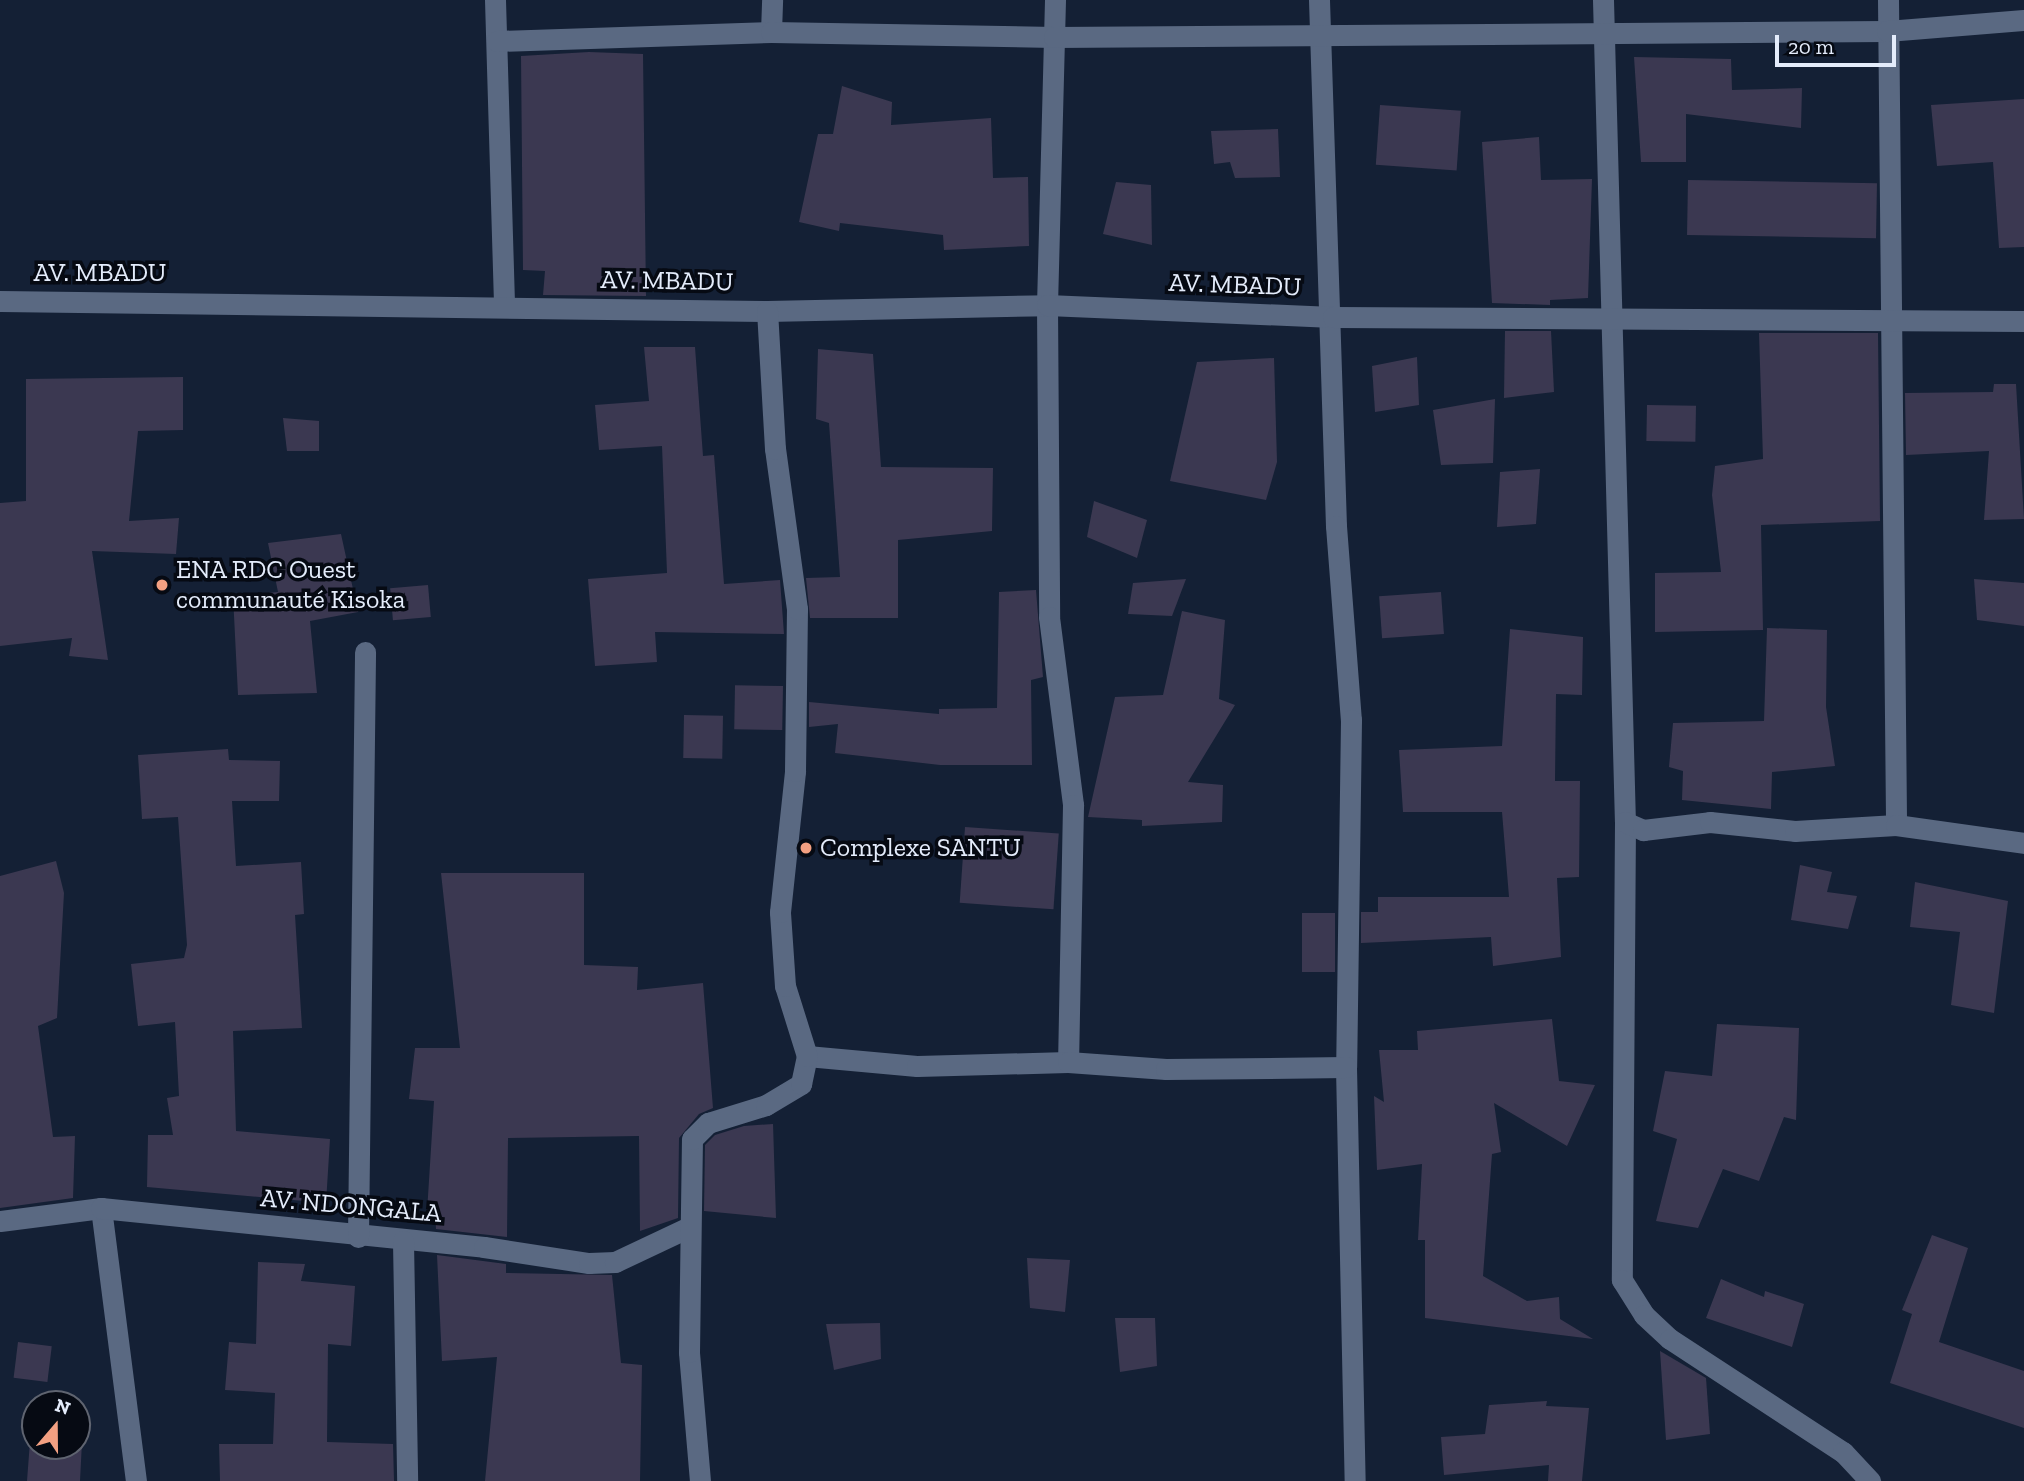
<!DOCTYPE html>
<meta charset="utf-8">
<style>
body{margin:0}
#map{position:relative;width:2024px;height:1481px;overflow:hidden;background:#142035;font-family:"Zilla Slab",serif}
div>[style]{position:absolute}
.building>*{inset:0;background:#3b3851;transform-origin:0 0}
.street>*{height:21px;margin:-10.5px;padding:0 10.5px;transform-origin:10.5px;border-radius:10.5px;background:#5a6982}
.dots>*{width:19px;height:19px;translate:-50% -50%;box-sizing:border-box;border:4px solid #060a13;border-radius:50%}
span{translate:-50% -50%;white-space:nowrap;text-align:center;line-height:1.15;-webkit-text-stroke:7px #060a13;paint-order:stroke}
.street-label{font-size:26px;color:#e4ecfb}
.poi-label{font-size:26px;color:#e4ecfb}
.left{translate:0 -50%;text-align:left}
.north{position:absolute;left:21px;top:1390px;width:70px;height:70px;box-sizing:border-box;background:#060a13;border:2px solid #5f6470;border-radius:50%;rotate:20deg;font-size:19px;font-weight:700;line-height:28px;text-align:center;color:#e4ecfb}
.north::after{content:'';display:block;margin:auto;width:24px;height:32px;background:#f3a082;clip-path:polygon(50% 0,100% 100%,50% 72%,0 100%)}
.scale{position:absolute;left:1775px;top:35px;width:121px;height:32px;box-sizing:border-box;border:4px solid #e4ecfb;border-top:0;padding-left:9px;font-size:21px;line-height:24px;white-space:nowrap;color:#e4ecfb;-webkit-text-stroke:5px #060a13;paint-order:stroke}
</style>
<div id="map">
<div class="building">
<i style="clip-path:polygon(589px 52px,643px 54px,646px 296px,543px 295px,545px 271px,523px 270px,521px 56px)"></i>
<i style="clip-path:polygon(1634px 57px,1731px 59px,1732px 90px,1802px 88px,1801px 128px,1686px 114px,1686px 162px,1641px 162px)"></i>
<i style="clip-path:polygon(842px 86px,892px 102px,891px 125px,991px 118px,993px 178px,1028px 177px,1029px 246px,944px 250px,943px 235px,840px 223px,839px 231px,799px 222px,818px 134px,833px 134px)"></i>
<i style="clip-path:polygon(2024px 99px,2024px 247px,1999px 248px,1993px 162px,1937px 166px,1931px 105px)"></i>
<i style="left:1380px;top:105px;width:81px;height:60px;rotate:4deg"></i>
<i style="clip-path:polygon(1278px 129px,1280px 177px,1235px 178px,1230px 162px,1214px 164px,1211px 131px)"></i>
<i style="clip-path:polygon(1539px 137px,1541px 180px,1592px 179px,1588px 298px,1550px 300px,1550px 305px,1492px 303px,1482px 142px)"></i>
<i style="left:1688px;top:180px;width:189px;height:55px;rotate:1deg"></i>
<i style="clip-path:polygon(1116px 182px,1151px 185px,1152px 245px,1103px 234px)"></i>
<i style="clip-path:polygon(1505px 331px,1551px 331px,1554px 392px,1504px 398px)"></i>
<i style="clip-path:polygon(1759px 333px,1878px 333px,1880px 521px,1761px 525px,1763px 630px,1655px 632px,1655px 573px,1721px 572px,1712px 495px,1715px 466px,1763px 459px)"></i>
<i style="clip-path:polygon(644px 347px,695px 347px,703px 456px,714px 455px,724px 584px,780px 580px,784px 634px,655px 632px,657px 662px,595px 666px,588px 579px,667px 573px,662px 446px,599px 450px,595px 405px,649px 401px)"></i>
<i style="clip-path:polygon(818px 349px,873px 354px,881px 467px,993px 468px,992px 531px,898px 540px,898px 618px,810px 618px,806px 578px,840px 577px,829px 423px,816px 419px)"></i>
<i style="clip-path:polygon(1417px 357px,1419px 405px,1375px 412px,1372px 366px)"></i>
<i style="clip-path:polygon(1274px 358px,1277px 462px,1266px 500px,1170px 481px,1197px 362px)"></i>
<i style="clip-path:polygon(183px 377px,183px 430px,138px 431px,129px 521px,179px 518px,176px 554px,92px 551px,108px 660px,69px 656px,72px 638px,0 646px,0 503px,26px 501px,26px 379px)"></i>
<i style="clip-path:polygon(1994px 384px,2016px 384px,2024px 519px,1984px 520px,1989px 451px,1906px 455px,1905px 393px,1993px 392px)"></i>
<i style="clip-path:polygon(1495px 399px,1493px 463px,1441px 465px,1433px 410px)"></i>
<i style="left:1647px;top:405px;width:49px;height:36px;rotate:1deg"></i>
<i style="clip-path:polygon(283px 418px,319px 421px,319px 451px,287px 451px)"></i>
<i style="clip-path:polygon(1540px 469px,1536px 524px,1497px 527px,1500px 472px)"></i>
<i style="clip-path:polygon(1094px 501px,1147px 520px,1137px 558px,1087px 537px)"></i>
<i style="clip-path:polygon(341px 534px,358px 612px,310px 621px,317px 693px,238px 695px,233px 596px,278px 592px,268px 543px)"></i>
<i style="clip-path:polygon(1186px 579px,1172px 616px,1128px 614px,1133px 583px)"></i>
<i style="clip-path:polygon(1974px 579px,2024px 583px,2024px 626px,1977px 620px)"></i>
<i style="left:428px;top:585px;width:32px;height:38px;rotate:85deg"></i>
<i style="clip-path:polygon(1036px 590px,1043px 677px,1031px 680px,1032px 765px,940px 765px,835px 753px,838px 724px,809px 727px,809px 702px,939px 714px,939px 709px,997px 708px,999px 592px)"></i>
<i style="left:1441px;top:592px;width:42px;height:62px;rotate:86deg"></i>
<i style="clip-path:polygon(1182px 611px,1225px 620px,1219px 699px,1235px 705px,1188px 782px,1223px 785px,1222px 822px,1142px 826px,1142px 820px,1088px 817px,1115px 697px,1163px 695px)"></i>
<i style="clip-path:polygon(1767px 628px,1827px 630px,1826px 707px,1835px 766px,1772px 772px,1771px 809px,1682px 800px,1683px 771px,1669px 767px,1673px 723px,1764px 721px)"></i>
<i style="clip-path:polygon(1510px 629px,1583px 637px,1582px 695px,1556px 694px,1555px 781px,1580px 781px,1579px 877px,1557px 878px,1561px 957px,1493px 966px,1491px 937px,1361px 943px,1361px 912px,1378px 912px,1378px 897px,1509px 897px,1502px 812px,1403px 812px,1399px 750px,1502px 746px)"></i>
<i style="left:783px;top:686px;width:44px;height:48px;rotate:91deg"></i>
<i style="left:684px;top:715px;width:39px;height:43px;rotate:1deg"></i>
<i style="clip-path:polygon(228px 749px,229px 760px,280px 761px,279px 801px,232px 801px,236px 866px,301px 862px,304px 914px,295px 915px,302px 1028px,233px 1031px,236px 1131px,330px 1139px,326px 1203px,147px 1187px,148px 1135px,173px 1135px,167px 1098px,179px 1096px,175px 1022px,138px 1026px,131px 964px,184px 958px,187px 945px,178px 817px,142px 819px,138px 755px)"></i>
<i style="left:965px;top:827px;width:94px;height:76px;rotate:4deg"></i>
<i style="clip-path:polygon(56px 861px,64px 893px,57px 1018px,38px 1026px,53px 1137px,75px 1136px,73px 1198px,0 1208px,0 876px)"></i>
<i style="clip-path:polygon(1800px 865px,1832px 872px,1827px 892px,1857px 896px,1848px 929px,1791px 920px)"></i>
<i style="clip-path:polygon(441px 873px,584px 873px,584px 965px,638px 967px,637px 990px,703px 983px,713px 1108px,699px 1114px,679px 1138px,678px 1218px,640px 1231px,639px 1136px,508px 1138px,507px 1237px,436px 1229px,435px 1212px,427px 1212px,434px 1101px,409px 1099px,415px 1048px,460px 1048px)"></i>
<i style="clip-path:polygon(1915px 882px,2008px 901px,1994px 1013px,1951px 1005px,1960px 932px,1910px 927px)"></i>
<i style="left:1302px;top:913px;width:33px;height:59px"></i>
<i style="clip-path:polygon(1552px 1019px,1559px 1081px,1595px 1085px,1567px 1146px,1494px 1103px,1501px 1152px,1492px 1154px,1483px 1276px,1527px 1301px,1559px 1297px,1560px 1319px,1593px 1339px,1425px 1318px,1425px 1240px,1418px 1240px,1422px 1164px,1377px 1170px,1374px 1096px,1384px 1102px,1379px 1050px,1418px 1050px,1417px 1031px)"></i>
<i style="clip-path:polygon(1717px 1024px,1799px 1028px,1796px 1120px,1784px 1117px,1759px 1181px,1723px 1169px,1698px 1228px,1656px 1221px,1677px 1139px,1653px 1131px,1665px 1071px,1712px 1076px)"></i>
<i style="clip-path:polygon(773px 1124px,776px 1218px,704px 1211px,705px 1145px,715px 1135px,744px 1126px)"></i>
<i style="clip-path:polygon(1932px 1235px,1968px 1248px,1939px 1342px,2024px 1371px,2024px 1428px,1890px 1383px,1912px 1314px,1902px 1310px)"></i>
<i style="clip-path:polygon(437px 1255px,506px 1264px,506px 1273px,612px 1275px,621px 1363px,642px 1365px,640px 1481px,485px 1481px,497px 1357px,442px 1361px)"></i>
<i style="clip-path:polygon(1027px 1258px,1070px 1260px,1065px 1312px,1030px 1308px)"></i>
<i style="clip-path:polygon(258px 1262px,305px 1264px,301px 1281px,355px 1286px,351px 1346px,328px 1344px,327px 1442px,393px 1444px,394px 1481px,220px 1481px,219px 1444px,273px 1444px,275px 1393px,225px 1390px,229px 1342px,256px 1344px)"></i>
<i style="clip-path:polygon(1721px 1279px,1764px 1297px,1765px 1291px,1804px 1304px,1792px 1347px,1706px 1318px)"></i>
<i style="clip-path:polygon(1115px 1318px,1155px 1318px,1157px 1366px,1120px 1372px)"></i>
<i style="clip-path:polygon(880px 1323px,881px 1359px,834px 1370px,826px 1324px)"></i>
<i style="left:18px;top:1342px;width:34px;height:36px;rotate:7deg"></i>
<i style="clip-path:polygon(1660px 1351px,1706px 1378px,1710px 1434px,1666px 1440px)"></i>
<i style="clip-path:polygon(1547px 1401px,1546px 1406px,1589px 1408px,1582px 1481px,1548px 1481px,1549px 1465px,1444px 1475px,1441px 1437px,1485px 1434px,1489px 1405px)"></i>
<i style="clip-path:polygon(30px 1441px,35px 1446px,82px 1442px,80px 1481px,27px 1481px)"></i>
</div>
<div class="street">
<i style="left:495px;top:0;width:305px;rotate:88.3deg"></i>
<i style="left:1055px;top:0;width:305px;rotate:91.5deg"></i>
<i style="left:1047px;top:305px;width:312px;rotate:89.6deg"></i>
<i style="left:1049px;top:617px;width:190px;rotate:82.7deg"></i>
<i style="left:1073px;top:805px;width:257px;rotate:91.1deg"></i>
<i style="left:1319px;top:0;width:526px;rotate:88.15deg"></i>
<i style="left:1336px;top:526px;width:195px;rotate:85.6deg"></i>
<i style="left:1351px;top:720px;width:347px;rotate:90.8deg"></i>
<i style="left:1346px;top:1067px;width:414px;rotate:88.8deg"></i>
<i style="left:1603px;top:0;width:822px;rotate:88.47deg"></i>
<i style="left:1625px;top:822px;width:458px;rotate:90.4deg"></i>
<i style="left:1622px;top:1280px;width:41px;rotate:57.8deg"></i>
<i style="left:1644px;top:1315px;width:35px;rotate:43deg"></i>
<i style="left:1670px;top:1339px;width:207px;rotate:33.2deg"></i>
<i style="left:1843px;top:1452px;width:40px;rotate:47deg"></i>
<i style="left:1888px;top:0;width:825px;rotate:89.44deg"></i>
<i style="left:771px;top:32px;width:32px;rotate:-88deg"></i>
<i style="left:497px;top:41px;width:274px;rotate:-1.9deg"></i>
<i style="left:771px;top:32px;width:283px;rotate:1deg"></i>
<i style="left:1054px;top:37px;width:833px;rotate:-0.41deg"></i>
<i style="left:1887px;top:31px;width:137px;rotate:-4.6deg"></i>
<i style="left:0;top:301px;width:767px;rotate:0.75deg"></i>
<i style="left:767px;top:311px;width:280px;rotate:-1.2deg"></i>
<i style="left:1047px;top:305px;width:286px;rotate:2.4deg"></i>
<i style="left:1333px;top:317px;width:691px;rotate:0.33deg"></i>
<i style="left:1625px;top:822px;width:20px;rotate:24deg"></i>
<i style="left:1643px;top:830px;width:67px;rotate:-6.8deg"></i>
<i style="left:1710px;top:822px;width:85px;rotate:6deg"></i>
<i style="left:1795px;top:831px;width:101px;rotate:-3.4deg"></i>
<i style="left:1896px;top:825px;width:129px;rotate:8deg"></i>
<i style="left:807px;top:1056px;width:110px;rotate:5.2deg"></i>
<i style="left:917px;top:1066px;width:151px;rotate:-1.5deg"></i>
<i style="left:1068px;top:1062px;width:98px;rotate:4.1deg"></i>
<i style="left:1166px;top:1069px;width:180px;rotate:-0.6deg"></i>
<i style="left:101px;top:1208px;width:275px;rotate:82.7deg"></i>
<i style="left:0;top:1221px;width:102px;rotate:-7.3deg"></i>
<i style="left:101px;top:1208px;width:385px;rotate:5.8deg"></i>
<i style="left:484px;top:1247px;width:106px;rotate:8.7deg"></i>
<i style="left:589px;top:1263px;width:26px;rotate:-2deg"></i>
<i style="left:615px;top:1262px;width:82px;rotate:-25.3deg"></i>
<i style="left:358px;top:1237px;width:585px;rotate:-89.31deg"></i>
<i style="left:403px;top:1241px;width:240px;rotate:89deg"></i>
<i style="left:700px;top:1481px;width:129px;rotate:-94.9deg"></i>
<i style="left:689px;top:1352px;width:213px;rotate:-89.2deg"></i>
<i style="left:692px;top:1139px;width:23px;rotate:-45deg"></i>
<i style="left:708px;top:1123px;width:61px;rotate:-17.2deg"></i>
<i style="left:766px;top:1105px;width:41px;rotate:-31deg"></i>
<i style="left:801px;top:1084px;width:29px;rotate:-78deg"></i>
<i style="left:807px;top:1056px;width:73px;rotate:-107.4deg"></i>
<i style="left:785px;top:986px;width:74px;rotate:-93.9deg"></i>
<i style="left:780px;top:912px;width:142px;rotate:-83.9deg"></i>
<i style="left:795px;top:771px;width:162px;rotate:-89.3deg"></i>
<i style="left:797px;top:609px;width:162px;rotate:-97.8deg"></i>
<i style="left:775px;top:449px;width:138px;rotate:-93.3deg"></i>
</div>
<div class="dots">
<i style="left:162px;top:585px;background:#f3a082"></i>
<i style="left:806px;top:848px;background:#f3a082"></i>
</div>
<div class="street-label">
<span style="left:100px;top:273px">AV. MBADU</span>
<span style="left:667px;top:281px;rotate:1deg">AV. MBADU</span>
<span style="left:1235px;top:285px;rotate:2deg">AV. MBADU</span>
<span style="left:351px;top:1206px;rotate:5deg">AV. NDONGALA</span>
</div>
<div class="poi-label">
<span class="left" style="left:176px;top:585px">ENA RDC Ouest<br>communauté Kisoka</span>
<span class="left" style="left:820px;top:848px">Complexe SANTU</span>
</div>
<div class="north">N</div>
<div class="scale">20 m</div>
</div>
